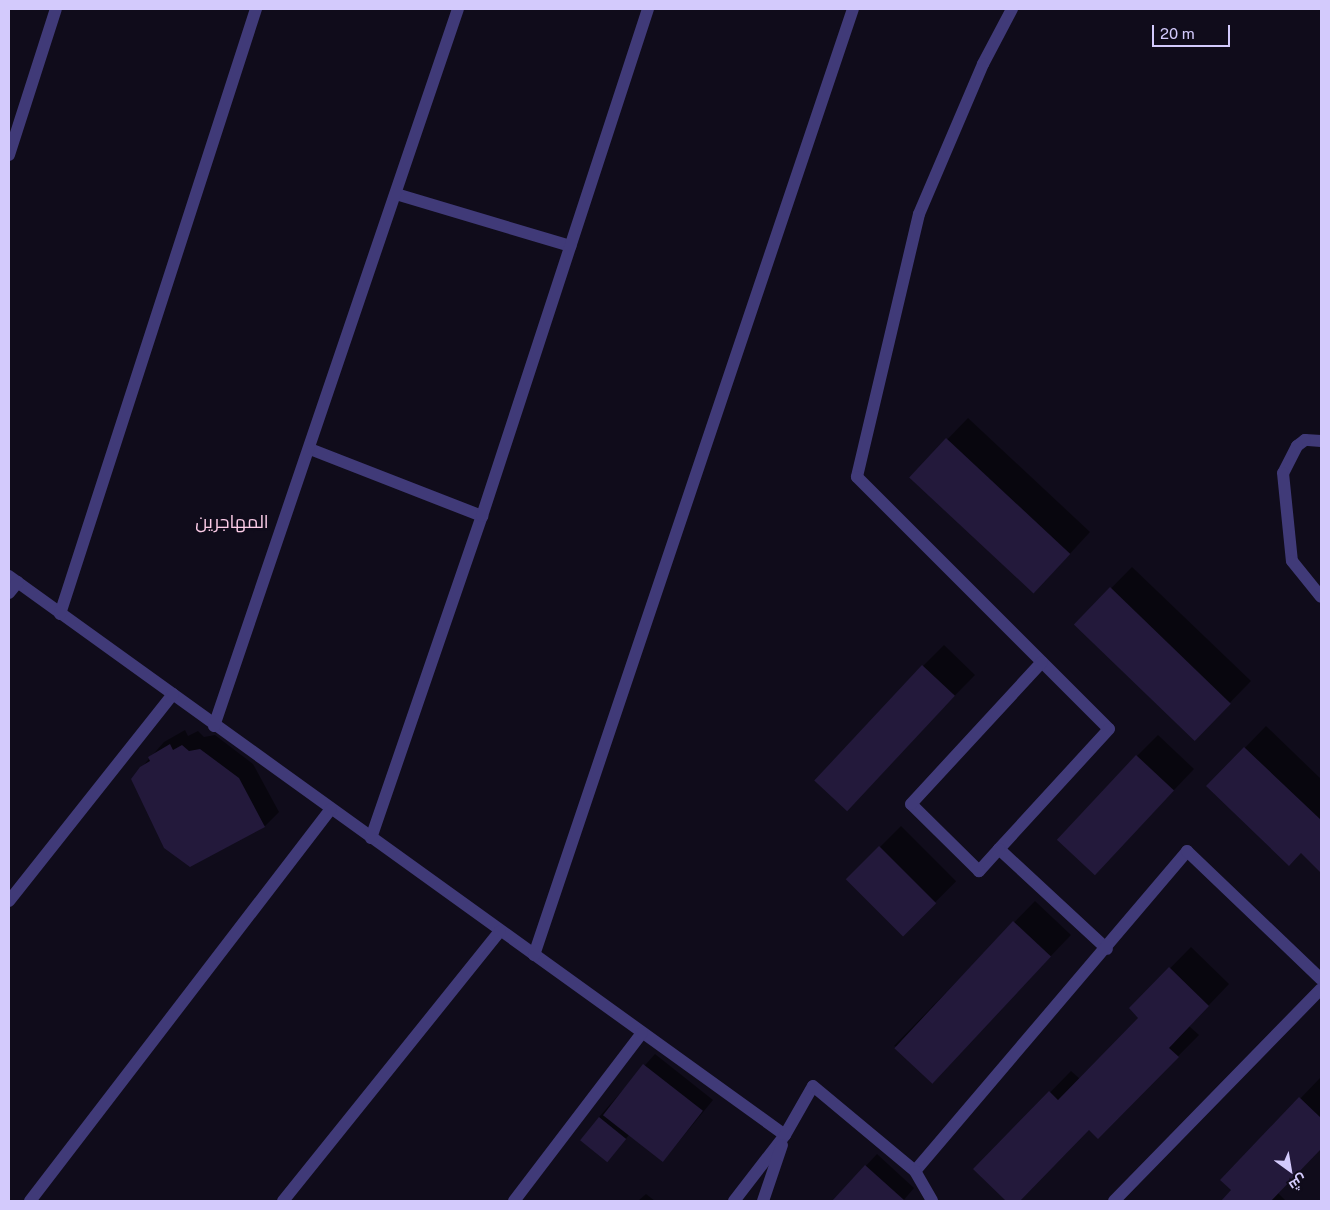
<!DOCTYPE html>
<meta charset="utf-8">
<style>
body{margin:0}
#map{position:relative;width:1330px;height:1210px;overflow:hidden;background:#100c1b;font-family:"Public Sans",Cairo,sans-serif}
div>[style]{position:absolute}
.shadow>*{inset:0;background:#0007;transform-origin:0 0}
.building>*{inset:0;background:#23193b;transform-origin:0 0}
.minor>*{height:12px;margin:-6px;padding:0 6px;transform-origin:6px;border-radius:6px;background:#403a78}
span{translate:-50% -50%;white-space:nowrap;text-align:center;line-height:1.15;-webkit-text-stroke:5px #100c1b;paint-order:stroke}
.neighbourhood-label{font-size:18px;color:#fccce7}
.frame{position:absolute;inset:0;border:10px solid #d3cafc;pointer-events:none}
.north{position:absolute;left:1265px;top:1145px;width:50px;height:50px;-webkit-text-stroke:4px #100c1b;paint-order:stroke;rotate:148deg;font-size:14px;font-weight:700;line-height:20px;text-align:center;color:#d3cafc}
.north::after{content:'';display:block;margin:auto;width:18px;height:22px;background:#d3cafc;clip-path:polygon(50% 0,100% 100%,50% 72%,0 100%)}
.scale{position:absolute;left:1152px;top:25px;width:78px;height:22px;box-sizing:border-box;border:2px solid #d3cafc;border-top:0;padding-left:6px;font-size:15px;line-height:18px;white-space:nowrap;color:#d3cafc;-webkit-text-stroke:4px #100c1b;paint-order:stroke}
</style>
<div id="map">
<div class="shadow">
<i style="clip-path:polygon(968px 418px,1090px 532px,1054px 571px,911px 477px)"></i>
<i style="clip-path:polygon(1132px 567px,1251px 681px,1215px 718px,1076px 624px)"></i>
<i style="clip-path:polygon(944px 645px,975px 675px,865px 787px,923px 666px)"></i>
<i style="clip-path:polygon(1266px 726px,1321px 779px,1321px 871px,1302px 852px,1208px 786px)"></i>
<i style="clip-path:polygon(185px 730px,188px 736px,198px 731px,204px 737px,215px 735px,253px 764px,279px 812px,265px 826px,141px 768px,164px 742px)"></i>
<i style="clip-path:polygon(1158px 735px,1194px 769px,1115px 852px,1137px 756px)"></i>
<i style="left:901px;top:826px;width:78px;height:75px;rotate:45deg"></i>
<i style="clip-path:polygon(1035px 901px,1071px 935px,951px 1060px,894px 1046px)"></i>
<i style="clip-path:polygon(1191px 947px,1229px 984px,1189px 1026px,1199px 1035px,1119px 1116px,1089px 1129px,1018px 1201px,1008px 1201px,975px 1169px,1071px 1071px,1080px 1079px,1140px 1018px,1131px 1008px)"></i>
<i style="clip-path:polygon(655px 1054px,713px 1100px,663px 1161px,629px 1135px,613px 1153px,599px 1117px)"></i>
<i style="clip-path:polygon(1321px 1077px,1321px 1148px,1278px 1193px,1286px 1201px,1222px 1201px,1233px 1190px,1222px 1180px)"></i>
<i style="clip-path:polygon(877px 1154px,914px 1188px,903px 1201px,833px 1201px)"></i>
<i style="clip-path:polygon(646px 1194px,655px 1201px,638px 1201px)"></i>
</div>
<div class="building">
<i style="left:946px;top:438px;width:170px;height:54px;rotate:43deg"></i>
<i style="left:1110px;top:587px;width:168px;height:52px;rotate:44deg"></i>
<i style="left:922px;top:665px;width:45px;height:158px;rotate:43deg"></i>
<i style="clip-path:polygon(170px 744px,173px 750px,182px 745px,189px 751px,200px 749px,239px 778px,265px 827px,190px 867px,164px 848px,131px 779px,140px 767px,150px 761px,148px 757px)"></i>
<i style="clip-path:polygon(1244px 747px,1321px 820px,1321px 873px,1301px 853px,1289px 866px,1206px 786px)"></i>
<i style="left:1136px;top:755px;width:52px;height:116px;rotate:43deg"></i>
<i style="left:879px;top:846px;width:81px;height:47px;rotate:45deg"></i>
<i style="left:1013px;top:921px;width:52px;height:174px;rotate:43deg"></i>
<i style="clip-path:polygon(1169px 967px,1209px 1006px,1169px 1048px,1179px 1057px,1098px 1139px,1089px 1130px,1020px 1201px,1006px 1201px,973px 1169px,1049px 1091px,1058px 1100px,1138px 1018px,1129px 1008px)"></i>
<i style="left:643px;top:1064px;width:76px;height:65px;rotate:38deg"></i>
<i style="clip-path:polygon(1299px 1097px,1321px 1118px,1321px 1149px,1271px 1201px,1221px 1201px,1231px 1190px,1220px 1180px)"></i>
<i style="left:599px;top:1117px;width:35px;height:30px;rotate:39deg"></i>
<i style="clip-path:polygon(865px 1165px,904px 1200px,903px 1201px,832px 1201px)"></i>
</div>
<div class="minor">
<i style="left:1012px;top:9px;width:62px;rotate:117.8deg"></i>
<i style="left:983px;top:64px;width:163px;rotate:113.1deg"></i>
<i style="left:919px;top:214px;width:270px;rotate:103.3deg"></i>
<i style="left:857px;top:477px;width:356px;rotate:45deg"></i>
<i style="left:1109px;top:729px;width:163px;rotate:132.5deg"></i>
<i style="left:999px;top:849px;width:147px;rotate:42.8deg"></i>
<i style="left:9px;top:155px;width:153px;rotate:-72.2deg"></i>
<i style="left:396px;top:194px;width:182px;rotate:16.6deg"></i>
<i style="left:1321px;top:441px;width:16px;rotate:-176deg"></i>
<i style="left:1305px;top:440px;width:10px;rotate:143deg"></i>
<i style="left:1297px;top:446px;width:30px;rotate:117deg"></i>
<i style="left:1283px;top:473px;width:88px;rotate:84.2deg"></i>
<i style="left:1292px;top:561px;width:46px;rotate:51.1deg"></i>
<i style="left:310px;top:449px;width:185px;rotate:21.3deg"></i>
<i style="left:9px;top:576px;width:956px;rotate:35.77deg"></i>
<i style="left:9px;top:593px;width:14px;rotate:-51deg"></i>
<i style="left:60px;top:614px;width:636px;rotate:-72.05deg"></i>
<i style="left:214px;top:726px;width:757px;rotate:-71.21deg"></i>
<i style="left:371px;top:838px;width:341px;rotate:-71deg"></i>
<i style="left:482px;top:516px;width:533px;rotate:-71.87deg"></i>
<i style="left:999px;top:849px;width:30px;rotate:132deg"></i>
<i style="left:979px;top:871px;width:95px;rotate:-135.4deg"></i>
<i style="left:911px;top:804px;width:193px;rotate:-47.3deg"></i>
<i style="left:9px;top:901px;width:264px;rotate:-51.6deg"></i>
<i style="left:534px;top:955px;width:998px;rotate:-71.37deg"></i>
<i style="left:915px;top:1171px;width:420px;rotate:-49.6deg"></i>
<i style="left:1187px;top:851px;width:185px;rotate:43.7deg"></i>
<i style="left:30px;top:1201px;width:494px;rotate:-52.5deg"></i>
<i style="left:283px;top:1201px;width:346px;rotate:-51.2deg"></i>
<i style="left:514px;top:1201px;width:211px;rotate:-52.7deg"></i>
<i style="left:734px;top:1201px;width:83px;rotate:-52.3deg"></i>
<i style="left:785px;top:1135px;width:56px;rotate:-60.3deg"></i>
<i style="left:813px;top:1086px;width:133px;rotate:39.8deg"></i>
<i style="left:915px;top:1171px;width:34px;rotate:60deg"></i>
<i style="left:763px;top:1201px;width:59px;rotate:-71.3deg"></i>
<i style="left:1114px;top:1201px;width:296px;rotate:-45.7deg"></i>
</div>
<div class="neighbourhood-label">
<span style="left:232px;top:522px">المهاجرين</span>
</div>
<div class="frame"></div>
<div class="north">ش</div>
<div class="scale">20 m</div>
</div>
